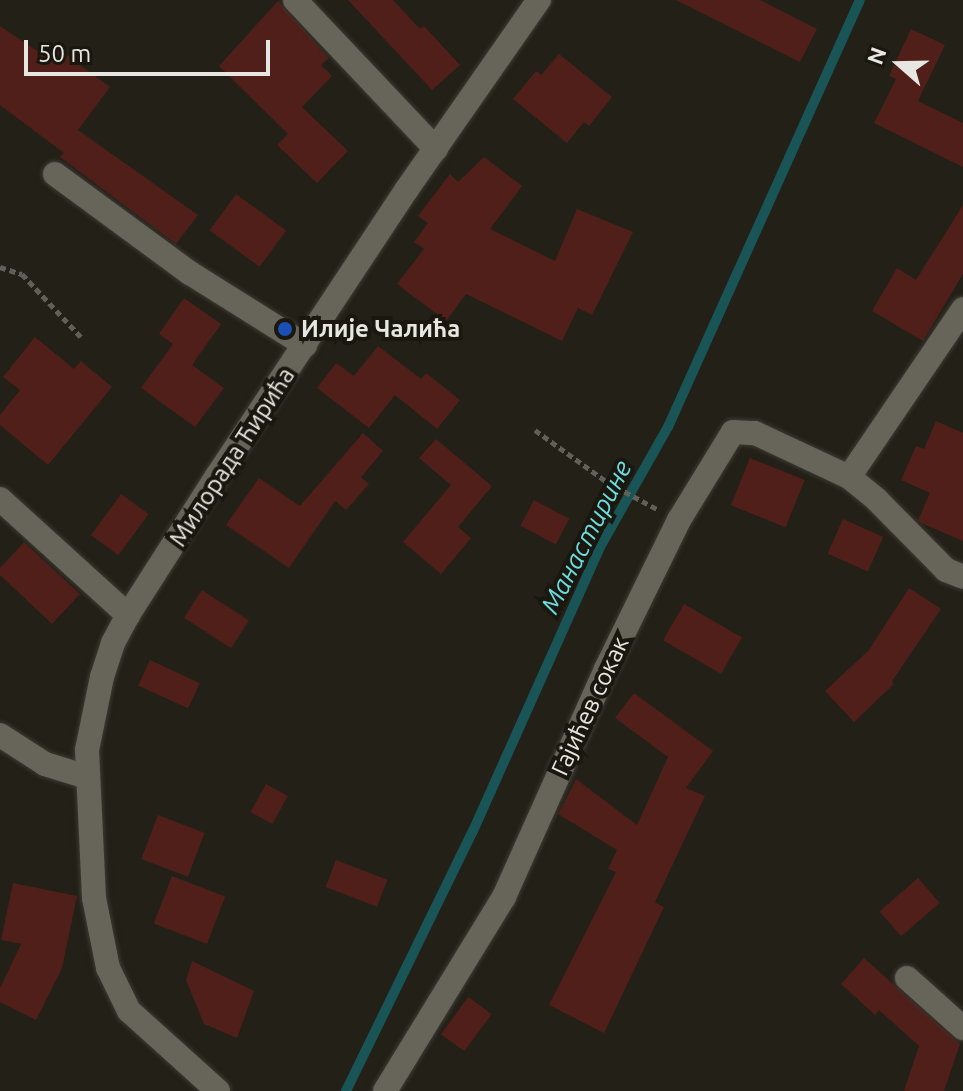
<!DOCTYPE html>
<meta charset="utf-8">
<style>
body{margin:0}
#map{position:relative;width:963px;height:1091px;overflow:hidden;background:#222017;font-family:Ubuntu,sans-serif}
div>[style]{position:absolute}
.stream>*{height:10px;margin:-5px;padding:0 5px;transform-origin:5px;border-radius:5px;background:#195456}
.building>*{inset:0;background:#501f1a;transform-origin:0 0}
.path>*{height:5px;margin-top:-2.5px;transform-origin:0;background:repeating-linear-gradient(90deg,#616058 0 6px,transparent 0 10px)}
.roads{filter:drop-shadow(0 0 2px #3c3a34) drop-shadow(0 0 2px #3c3a34)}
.minor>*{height:24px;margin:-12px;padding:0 12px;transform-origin:12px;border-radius:12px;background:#67655a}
.dots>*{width:22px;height:22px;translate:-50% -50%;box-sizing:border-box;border:4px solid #19170e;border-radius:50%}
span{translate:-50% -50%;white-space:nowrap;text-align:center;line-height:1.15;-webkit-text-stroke:8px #19170e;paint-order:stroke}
.poi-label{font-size:24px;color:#e7e6e0;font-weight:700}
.left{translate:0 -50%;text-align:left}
.street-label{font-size:24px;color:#e7e6e0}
.water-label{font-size:26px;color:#6bdde1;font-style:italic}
.north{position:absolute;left:859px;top:24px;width:80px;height:80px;-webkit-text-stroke:6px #19170e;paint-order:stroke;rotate:290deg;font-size:22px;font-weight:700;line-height:32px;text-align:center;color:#e7e6e0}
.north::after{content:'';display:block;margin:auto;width:28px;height:36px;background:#e7e6e0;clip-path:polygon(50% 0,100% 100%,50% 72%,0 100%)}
.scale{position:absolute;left:24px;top:40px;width:246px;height:36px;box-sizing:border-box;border:4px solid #e7e6e0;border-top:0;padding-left:10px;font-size:24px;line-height:28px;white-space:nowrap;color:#e7e6e0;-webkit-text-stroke:6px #19170e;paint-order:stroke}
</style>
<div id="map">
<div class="stream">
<i style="left:346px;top:1091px;width:289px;rotate:-64deg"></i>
<i style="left:473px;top:831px;width:311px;rotate:-65.9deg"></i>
<i style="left:600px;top:547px;width:138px;rotate:-60.5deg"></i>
<i style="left:668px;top:427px;width:468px;rotate:-65.8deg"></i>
</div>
<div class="building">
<i style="clip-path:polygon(348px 0,393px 0,420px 29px,424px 26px,460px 65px,432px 90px)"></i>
<i style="clip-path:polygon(676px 0,760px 0,817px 29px,800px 62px)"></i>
<i style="clip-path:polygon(278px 1px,329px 58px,321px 65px,332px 76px,302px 107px,348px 151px,317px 183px,277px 145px,288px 134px,219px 66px)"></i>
<i style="clip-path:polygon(0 26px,48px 58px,56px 47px,110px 87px,78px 130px,198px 215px,176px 244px,60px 157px,64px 153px,0 105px)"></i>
<i style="clip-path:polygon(911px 29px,945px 45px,918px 101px,963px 123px,963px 167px,874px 123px,896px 79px,889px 76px)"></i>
<i style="clip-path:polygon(559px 54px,612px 97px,589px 126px,584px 122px,567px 143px,513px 99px,536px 71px,541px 75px)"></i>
<i style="clip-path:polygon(484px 157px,522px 186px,490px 229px,555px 261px,577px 209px,633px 232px,592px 315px,578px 308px,562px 341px,466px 294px,446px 321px,397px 284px,424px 249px,414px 242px,428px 223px,418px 216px,450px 174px,458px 182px)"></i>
<i style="left:236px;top:194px;width:62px;height:45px;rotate:36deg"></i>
<i style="clip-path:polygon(963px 205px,963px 274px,923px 341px,872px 311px,897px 268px,916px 280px)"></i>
<i style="clip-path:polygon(184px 298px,221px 324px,192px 365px,224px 388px,195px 427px,141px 388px,173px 344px,159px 334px)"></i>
<i style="clip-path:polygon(35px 337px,74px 369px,81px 361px,112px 387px,48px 465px,0 425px,0 415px,20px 390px,3px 377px)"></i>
<i style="clip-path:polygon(378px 346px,421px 379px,426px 373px,460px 400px,437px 429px,395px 395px,369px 428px,317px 388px,336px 363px,354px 376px)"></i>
<i style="clip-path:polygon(936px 421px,963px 433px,963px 541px,921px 523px,918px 520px,930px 493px,901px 480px,916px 446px,924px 449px)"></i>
<i style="clip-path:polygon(363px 433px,383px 451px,361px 477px,369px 484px,346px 510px,335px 501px,289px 568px,226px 525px,259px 478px,300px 506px)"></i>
<i style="clip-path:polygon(436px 439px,492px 486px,458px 527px,471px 538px,441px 574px,403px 542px,451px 485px,419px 458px)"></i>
<i style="left:750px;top:458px;width:59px;height:51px;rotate:22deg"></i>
<i style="left:121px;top:494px;width:34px;height:51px;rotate:36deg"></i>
<i style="left:534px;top:500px;width:40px;height:29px;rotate:28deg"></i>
<i style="left:843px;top:519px;width:44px;height:38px;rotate:24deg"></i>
<i style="clip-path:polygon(24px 542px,80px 594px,52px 624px,0 575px,0 568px)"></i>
<i style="clip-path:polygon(909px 588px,941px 609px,892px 681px,894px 684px,854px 722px,825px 691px,869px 650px)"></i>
<i style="left:202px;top:590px;width:56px;height:33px;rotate:33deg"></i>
<i style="left:684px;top:604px;width:67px;height:42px;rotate:30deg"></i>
<i style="left:150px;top:660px;width:55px;height:28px;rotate:25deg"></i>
<i style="clip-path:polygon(634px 693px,713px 751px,686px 788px,705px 796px,655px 902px,664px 907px,604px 1033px,549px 1005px,616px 872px,608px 869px,617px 850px,558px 814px,576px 779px,637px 825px,668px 757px,615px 718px)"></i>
<i style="left:266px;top:784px;width:25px;height:32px;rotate:29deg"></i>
<i style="left:158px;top:815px;width:50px;height:47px;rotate:21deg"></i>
<i style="left:336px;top:860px;width:55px;height:29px;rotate:21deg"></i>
<i style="left:172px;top:876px;width:57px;height:51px;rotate:21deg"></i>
<i style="left:918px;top:878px;width:33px;height:51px;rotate:49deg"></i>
<i style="clip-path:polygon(13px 883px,77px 896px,62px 968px,36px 1020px,0 1002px,0 988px,21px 944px,1px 940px)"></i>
<i style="clip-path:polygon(864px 958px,960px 1044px,944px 1091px,904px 1091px,919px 1046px,879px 1010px,875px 1015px,841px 984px)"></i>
<i style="clip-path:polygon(192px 961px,254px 991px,237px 1038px,204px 1024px,186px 980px)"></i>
<i style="left:468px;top:997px;width:29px;height:46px;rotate:36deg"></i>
</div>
<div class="path">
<i style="left:0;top:267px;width:23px;rotate:18deg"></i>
<i style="left:22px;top:274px;width:86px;rotate:46.9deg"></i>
<i style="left:535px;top:430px;width:89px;rotate:35.8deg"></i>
<i style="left:607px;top:482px;width:57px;rotate:28.4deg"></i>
</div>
<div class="roads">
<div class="minor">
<i style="left:295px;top:0;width:205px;rotate:46.6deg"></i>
<i style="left:55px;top:174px;width:167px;rotate:36.3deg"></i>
<i style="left:190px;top:273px;width:136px;rotate:32.1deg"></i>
<i style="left:849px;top:477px;width:203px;rotate:-55.8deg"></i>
<i style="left:0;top:499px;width:173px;rotate:42.2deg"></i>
<i style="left:0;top:735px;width:54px;rotate:32.8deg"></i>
<i style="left:45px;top:764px;width:44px;rotate:17.2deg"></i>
<i style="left:907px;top:978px;width:75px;rotate:41.8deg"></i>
<i style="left:218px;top:1091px;width:120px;rotate:-138deg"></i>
<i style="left:129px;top:1011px;width:48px;rotate:-116deg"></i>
<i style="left:108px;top:968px;width:71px;rotate:-101.3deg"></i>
<i style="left:94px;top:898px;width:148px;rotate:-92.7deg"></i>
<i style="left:87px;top:750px;width:75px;rotate:-78.4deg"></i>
<i style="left:102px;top:677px;width:36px;rotate:-72deg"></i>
<i style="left:113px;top:643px;width:32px;rotate:-62deg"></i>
<i style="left:128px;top:615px;width:165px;rotate:-57.4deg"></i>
<i style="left:217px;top:476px;width:344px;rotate:-56.5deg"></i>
<i style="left:407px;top:189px;width:231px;rotate:-55.1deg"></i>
<i style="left:385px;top:1091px;width:228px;rotate:-58.5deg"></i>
<i style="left:504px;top:897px;width:250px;rotate:-65.9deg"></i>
<i style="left:606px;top:669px;width:166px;rotate:-63.9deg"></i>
<i style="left:679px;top:520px;width:103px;rotate:-58.5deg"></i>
<i style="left:733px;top:432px;width:22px;rotate:3deg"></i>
<i style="left:755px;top:433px;width:104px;rotate:25.1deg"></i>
<i style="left:849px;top:477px;width:36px;rotate:39deg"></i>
<i style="left:877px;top:500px;width:98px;rotate:45.4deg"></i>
<i style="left:946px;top:570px;width:18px;rotate:22deg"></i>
</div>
</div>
<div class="dots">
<i style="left:285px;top:329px;background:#1a4fb4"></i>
</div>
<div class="poi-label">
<span class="left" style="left:301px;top:329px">Илије Чалића</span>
</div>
<div class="street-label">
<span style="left:232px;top:457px;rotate:-57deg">Милорада Ћирића</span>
<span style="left:590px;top:706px;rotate:-65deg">Гајићев сокак</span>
</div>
<div class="water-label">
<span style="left:586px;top:537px;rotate:-63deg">Манастирине</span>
</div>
<div class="north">N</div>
<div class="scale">50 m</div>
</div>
